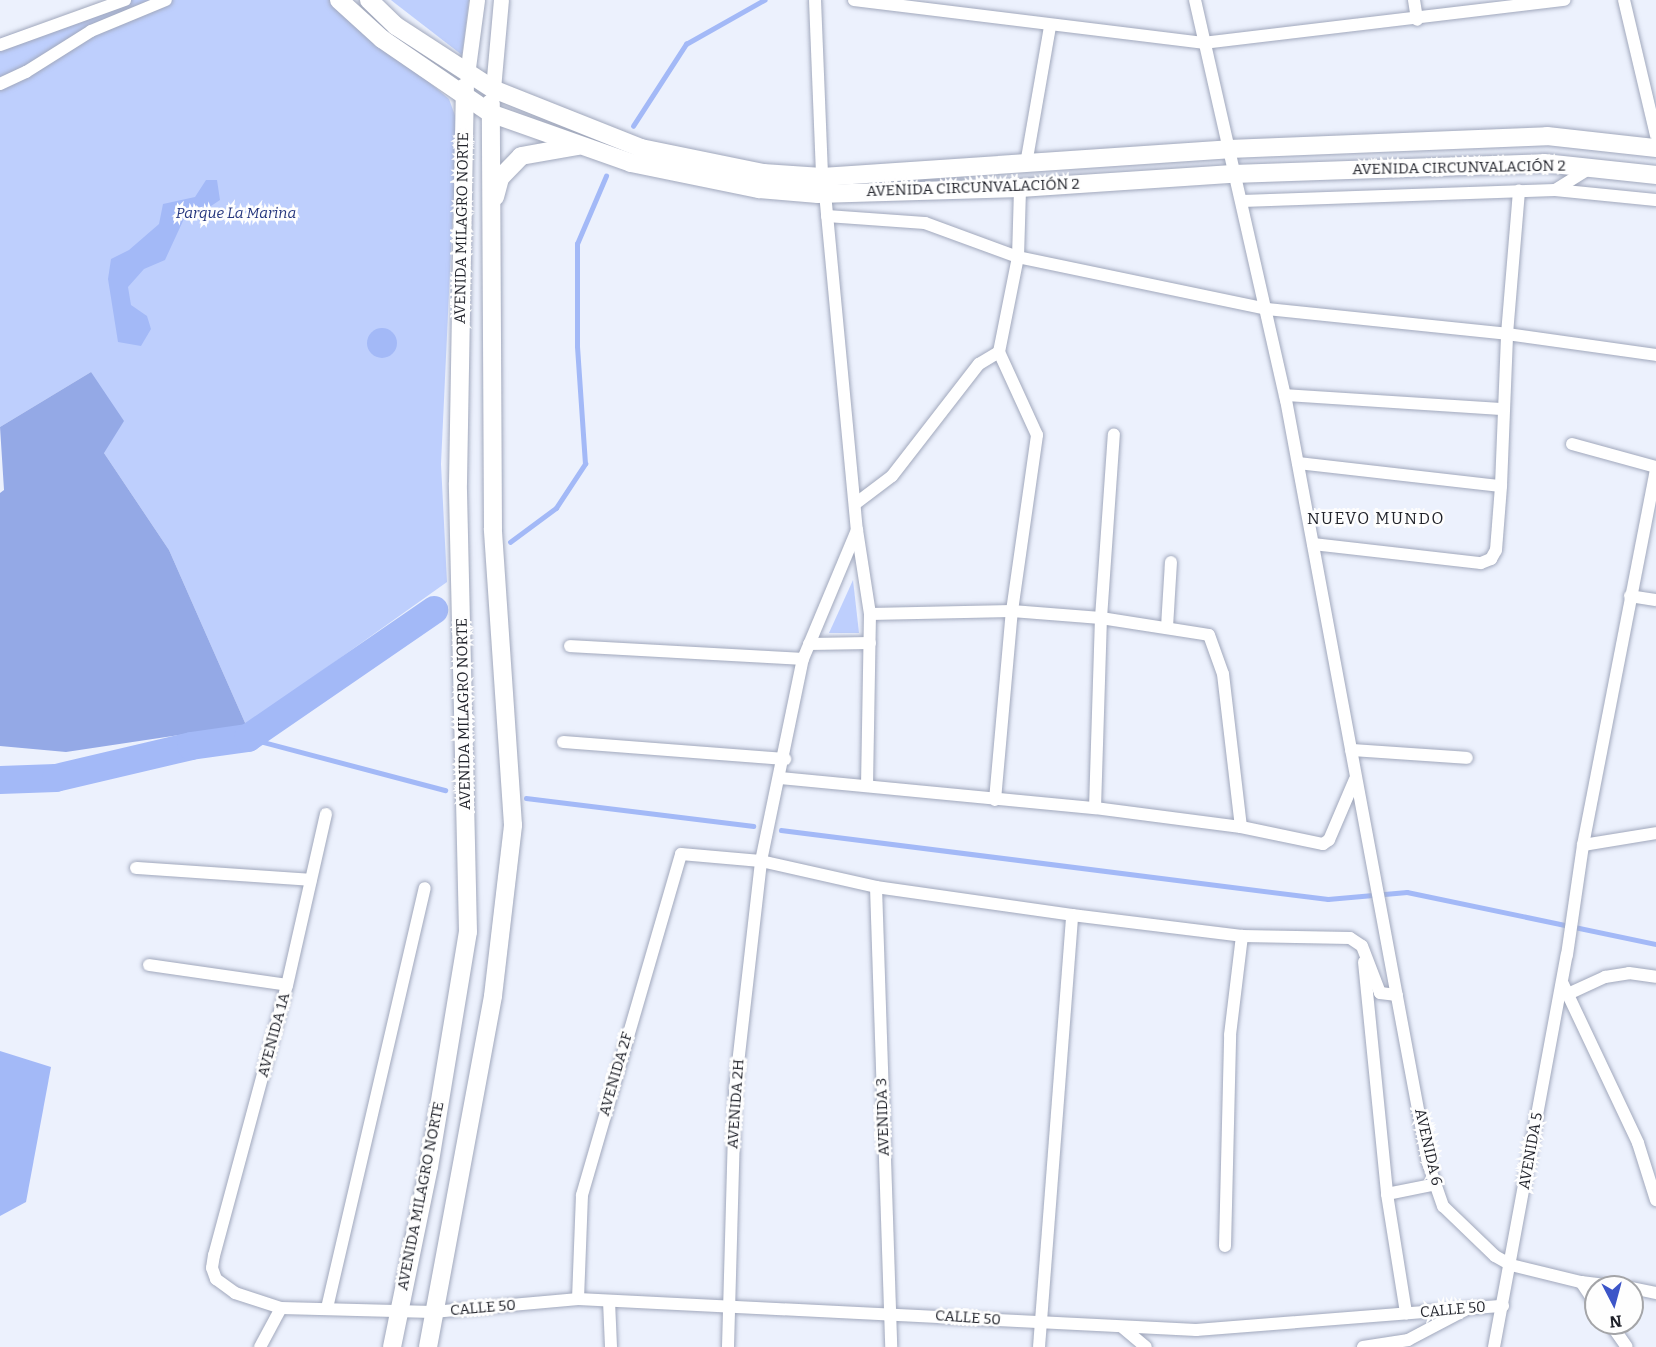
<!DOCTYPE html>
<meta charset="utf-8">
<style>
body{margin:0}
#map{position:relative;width:1656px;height:1347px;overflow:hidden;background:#ecf1fd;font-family:Bitter,serif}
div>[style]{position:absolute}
.green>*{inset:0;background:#becffd}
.forest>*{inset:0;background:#94a9e6}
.water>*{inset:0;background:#a3b9f7}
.round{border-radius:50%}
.stream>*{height:4.5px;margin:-2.25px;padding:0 2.25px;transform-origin:2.25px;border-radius:2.25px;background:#a3b9f7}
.river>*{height:28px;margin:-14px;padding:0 14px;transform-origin:14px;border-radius:14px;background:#a3b9f7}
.roads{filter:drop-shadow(0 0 2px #a1a8bc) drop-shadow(0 0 2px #a1a8bc)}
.minor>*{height:12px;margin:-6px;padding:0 6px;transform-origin:6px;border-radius:6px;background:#fff}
.tertiary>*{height:15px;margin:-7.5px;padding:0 7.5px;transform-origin:7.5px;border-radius:7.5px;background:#fff}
.secondary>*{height:18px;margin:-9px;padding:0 9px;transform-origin:9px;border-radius:9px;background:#fff}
span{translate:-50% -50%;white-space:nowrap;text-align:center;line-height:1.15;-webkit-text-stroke:5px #fefefe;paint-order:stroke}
.street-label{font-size:15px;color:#1e2028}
.park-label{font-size:15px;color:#26377e;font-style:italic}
.neighbourhood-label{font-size:16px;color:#1e2028;letter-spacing:1.5px}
.north{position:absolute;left:1584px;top:1275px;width:60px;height:60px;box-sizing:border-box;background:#fefefe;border:2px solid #a4a5a8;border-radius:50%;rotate:174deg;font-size:16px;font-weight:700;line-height:24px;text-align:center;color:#1e2028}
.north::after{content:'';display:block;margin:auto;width:21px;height:27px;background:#3c55c8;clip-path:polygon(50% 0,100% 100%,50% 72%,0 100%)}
</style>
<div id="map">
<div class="green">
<i style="clip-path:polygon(110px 0,331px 0,449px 99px,457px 121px,441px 464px,447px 582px,246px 725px,169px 550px,104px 453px,91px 372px,0 427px,0 38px)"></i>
<i style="clip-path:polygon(391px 0,469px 0,462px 55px,396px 4px)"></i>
<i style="clip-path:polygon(853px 580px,859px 633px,829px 633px)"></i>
</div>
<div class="forest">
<i style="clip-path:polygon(91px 372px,124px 421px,104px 453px,169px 550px,246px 725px,66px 752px,0 746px,0 493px,4px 490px,0 427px)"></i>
</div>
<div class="water">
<i style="clip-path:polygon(206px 180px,217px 180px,220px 200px,208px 208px,188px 210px,165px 260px,144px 269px,128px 287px,131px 305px,147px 316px,151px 329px,141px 346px,118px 342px,108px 279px,111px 259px,129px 250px,159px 224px,163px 204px,195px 197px)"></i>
<i class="round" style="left:367px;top:328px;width:30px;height:30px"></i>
<i style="clip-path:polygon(0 1051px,51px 1067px,26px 1202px,0 1216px)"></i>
</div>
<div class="stream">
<i style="left:633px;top:126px;width:98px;rotate:-57.1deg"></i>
<i style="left:686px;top:44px;width:90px;rotate:-29.4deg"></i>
<i style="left:510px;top:542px;width:57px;rotate:-36.5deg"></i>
<i style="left:556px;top:508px;width:53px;rotate:-56.6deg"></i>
<i style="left:585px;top:464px;width:118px;rotate:-93.9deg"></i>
<i style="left:577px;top:346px;width:102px;rotate:-90deg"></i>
<i style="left:577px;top:244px;width:74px;rotate:-66.9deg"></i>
<i style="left:248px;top:738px;width:204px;rotate:14.8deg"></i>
<i style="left:526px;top:798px;width:229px;rotate:7deg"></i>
<i style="left:781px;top:830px;width:551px;rotate:7.19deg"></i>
<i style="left:1328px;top:899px;width:79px;rotate:-5.1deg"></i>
<i style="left:1407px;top:892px;width:254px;rotate:11.8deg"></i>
</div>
<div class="river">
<i style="left:0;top:780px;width:56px;rotate:-2deg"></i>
<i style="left:56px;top:778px;width:139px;rotate:-13.3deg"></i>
<i style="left:191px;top:746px;width:58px;rotate:-8deg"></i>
<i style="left:248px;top:738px;width:226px;rotate:-34.5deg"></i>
</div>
<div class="roads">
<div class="minor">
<i style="left:815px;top:0;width:177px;rotate:87.7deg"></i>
<i style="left:854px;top:0;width:352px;rotate:7deg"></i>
<i style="left:1203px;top:43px;width:364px;rotate:-6.8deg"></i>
<i style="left:1195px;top:0;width:410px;rotate:77.2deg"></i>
<i style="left:1286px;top:400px;width:776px;rotate:79.46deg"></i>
<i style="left:1428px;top:1163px;width:46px;rotate:70.8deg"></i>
<i style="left:1443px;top:1206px;width:72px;rotate:43.9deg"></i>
<i style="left:1495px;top:1256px;width:18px;rotate:29deg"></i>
<i style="left:1511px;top:1265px;width:72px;rotate:13.7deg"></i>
<i style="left:1581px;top:1282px;width:41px;rotate:7deg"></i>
<i style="left:1414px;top:0;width:20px;rotate:81deg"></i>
<i style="left:1624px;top:0;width:139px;rotate:76.7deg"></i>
<i style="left:0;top:45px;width:133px;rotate:-19.8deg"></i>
<i style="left:0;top:84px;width:29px;rotate:-25deg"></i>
<i style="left:26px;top:72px;width:77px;rotate:-32.2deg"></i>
<i style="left:91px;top:31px;width:81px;rotate:-22.5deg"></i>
<i style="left:1026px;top:164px;width:140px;rotate:-80.1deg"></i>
<i style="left:1555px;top:190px;width:44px;rotate:-31.9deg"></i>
<i style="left:825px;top:193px;width:339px;rotate:84.6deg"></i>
<i style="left:857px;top:530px;width:85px;rotate:81.2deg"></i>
<i style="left:870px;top:614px;width:172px;rotate:91deg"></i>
<i style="left:1242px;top:201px;width:313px;rotate:-2deg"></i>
<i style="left:1555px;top:190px;width:101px;rotate:5.7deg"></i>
<i style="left:827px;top:216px;width:98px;rotate:4.1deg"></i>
<i style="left:925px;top:223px;width:99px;rotate:20.1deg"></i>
<i style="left:1018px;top:257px;width:254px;rotate:11.8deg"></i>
<i style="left:1267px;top:309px;width:241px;rotate:5.9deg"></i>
<i style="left:1507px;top:334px;width:150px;rotate:8deg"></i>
<i style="left:1285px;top:395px;width:218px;rotate:3.7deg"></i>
<i style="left:1572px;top:444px;width:87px;rotate:15.3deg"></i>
<i style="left:1298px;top:463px;width:204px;rotate:6.5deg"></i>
<i style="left:1501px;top:486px;width:152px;rotate:-87.7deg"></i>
<i style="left:1507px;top:334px;width:144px;rotate:-85.2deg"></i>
<i style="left:855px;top:504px;width:46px;rotate:-37.1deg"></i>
<i style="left:892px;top:476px;width:142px;rotate:-52.2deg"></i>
<i style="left:979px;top:364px;width:23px;rotate:-31deg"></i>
<i style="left:1313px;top:544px;width:169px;rotate:6.5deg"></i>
<i style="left:1481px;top:563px;width:11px;rotate:-22deg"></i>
<i style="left:1491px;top:559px;width:10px;rotate:-61deg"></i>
<i style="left:1496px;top:550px;width:64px;rotate:-85.5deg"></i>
<i style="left:1630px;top:596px;width:26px;rotate:9deg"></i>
<i style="left:870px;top:614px;width:142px;rotate:-1.2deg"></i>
<i style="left:1012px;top:611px;width:89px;rotate:4.5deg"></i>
<i style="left:1101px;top:618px;width:109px;rotate:8.9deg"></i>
<i style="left:1209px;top:635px;width:41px;rotate:70.3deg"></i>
<i style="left:1223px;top:674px;width:154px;rotate:83.3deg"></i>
<i style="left:1167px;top:627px;width:65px;rotate:-86.5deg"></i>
<i style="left:809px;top:644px;width:61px;rotate:-0.9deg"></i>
<i style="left:570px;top:646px;width:233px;rotate:3.2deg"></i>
<i style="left:563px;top:742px;width:223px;rotate:4.4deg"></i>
<i style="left:1351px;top:750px;width:116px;rotate:3.9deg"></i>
<i style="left:781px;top:778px;width:315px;rotate:5.5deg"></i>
<i style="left:1095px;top:808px;width:147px;rotate:7.4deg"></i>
<i style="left:1241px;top:827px;width:84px;rotate:11.7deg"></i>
<i style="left:1323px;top:844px;width:7px;rotate:-34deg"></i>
<i style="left:1329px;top:840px;width:66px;rotate:-66.9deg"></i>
<i style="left:995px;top:800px;width:190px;rotate:-84.9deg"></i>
<i style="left:1012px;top:611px;width:178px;rotate:-81.9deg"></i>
<i style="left:1037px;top:435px;width:91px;rotate:-114.6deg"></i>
<i style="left:999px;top:352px;width:97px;rotate:-78.7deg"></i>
<i style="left:1018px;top:257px;width:69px;rotate:-88.3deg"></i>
<i style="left:1095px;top:808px;width:190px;rotate:-88.2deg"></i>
<i style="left:1101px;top:618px;width:184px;rotate:-86deg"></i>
<i style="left:326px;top:814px;width:175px;rotate:102.8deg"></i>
<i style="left:287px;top:985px;width:280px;rotate:105.1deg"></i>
<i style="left:214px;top:1255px;width:13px;rotate:99deg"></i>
<i style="left:212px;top:1268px;width:12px;rotate:70deg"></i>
<i style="left:216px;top:1279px;width:24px;rotate:36deg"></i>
<i style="left:235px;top:1293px;width:48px;rotate:18.1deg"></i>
<i style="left:281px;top:1308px;width:152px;rotate:1.5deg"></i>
<i style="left:433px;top:1312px;width:146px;rotate:-5.1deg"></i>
<i style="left:578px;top:1299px;width:619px;rotate:2.87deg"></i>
<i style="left:1196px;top:1330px;width:308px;rotate:-4.5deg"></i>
<i style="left:1583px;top:845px;width:74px;rotate:-9.3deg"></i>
<i style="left:136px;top:868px;width:175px;rotate:3.9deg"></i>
<i style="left:876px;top:887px;width:460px;rotate:88.1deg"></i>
<i style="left:1364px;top:962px;width:233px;rotate:84.3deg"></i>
<i style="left:1387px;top:1194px;width:121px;rotate:80.9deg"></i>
<i style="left:149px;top:965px;width:139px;rotate:8.2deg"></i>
<i style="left:1562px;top:982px;width:178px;rotate:64.7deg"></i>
<i style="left:1638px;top:1143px;width:60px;rotate:72.5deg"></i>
<i style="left:1568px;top:994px;width:41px;rotate:-24.7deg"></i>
<i style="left:1605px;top:977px;width:24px;rotate:-9deg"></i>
<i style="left:1629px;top:973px;width:27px;rotate:8deg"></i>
<i style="left:1387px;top:1194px;width:50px;rotate:-11.5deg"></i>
<i style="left:1225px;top:1246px;width:211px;rotate:-88.6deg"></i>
<i style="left:1230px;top:1035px;width:100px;rotate:-83.1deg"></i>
<i style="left:1581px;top:1282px;width:27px;rotate:56deg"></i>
<i style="left:1632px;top:1288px;width:25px;rotate:12deg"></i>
<i style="left:578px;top:1299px;width:104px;rotate:-87.8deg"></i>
<i style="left:582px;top:1195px;width:355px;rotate:-73.8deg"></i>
<i style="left:681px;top:854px;width:80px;rotate:5deg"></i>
<i style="left:761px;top:861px;width:118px;rotate:12.7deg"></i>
<i style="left:876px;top:887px;width:198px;rotate:8.1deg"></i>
<i style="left:1072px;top:915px;width:171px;rotate:7deg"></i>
<i style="left:1242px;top:936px;width:108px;rotate:1.1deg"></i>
<i style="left:1350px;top:938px;width:14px;rotate:34deg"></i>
<i style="left:1362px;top:946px;width:50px;rotate:69deg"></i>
<i style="left:1380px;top:993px;width:17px;rotate:7deg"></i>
<i style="left:609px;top:1301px;width:46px;rotate:87.5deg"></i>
<i style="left:327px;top:1308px;width:431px;rotate:-76.9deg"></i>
<i style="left:1610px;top:1323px;width:29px;rotate:55deg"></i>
<i style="left:1122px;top:1327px;width:31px;rotate:40deg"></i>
<i style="left:260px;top:1347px;width:44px;rotate:-61.7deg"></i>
<i style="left:728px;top:1347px;width:257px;rotate:-88.4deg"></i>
<i style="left:735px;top:1090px;width:230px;rotate:-83.5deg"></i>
<i style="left:761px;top:861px;width:206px;rotate:-78.3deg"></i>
<i style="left:803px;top:659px;width:140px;rotate:-67.3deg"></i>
<i style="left:1039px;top:1347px;width:433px;rotate:-85.6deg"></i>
<i style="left:1363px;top:1347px;width:46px;rotate:-8.8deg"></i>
<i style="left:1408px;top:1340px;width:64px;rotate:-27.8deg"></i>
<i style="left:1494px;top:1347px;width:399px;rotate:-79.5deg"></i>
<i style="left:1567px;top:955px;width:111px;rotate:-81.7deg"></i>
<i style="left:1583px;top:845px;width:384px;rotate:-79deg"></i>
</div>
<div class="tertiary">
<i style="left:467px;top:75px;width:76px;rotate:-82.4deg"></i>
<i style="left:493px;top:89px;width:89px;rotate:-84.9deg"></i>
</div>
<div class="secondary">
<i style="left:339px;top:0;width:58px;rotate:42.2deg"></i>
<i style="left:382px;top:39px;width:131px;rotate:34.4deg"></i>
<i style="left:490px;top:113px;width:150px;rotate:19.5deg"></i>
<i style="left:631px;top:163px;width:131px;rotate:11.5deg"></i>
<i style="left:759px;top:189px;width:59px;rotate:4.8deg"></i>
<i style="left:818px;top:194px;width:202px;rotate:-1.7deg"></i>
<i style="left:1020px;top:188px;width:213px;rotate:-3.8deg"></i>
<i style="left:1233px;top:174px;width:311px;rotate:-2deg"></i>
<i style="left:1544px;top:163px;width:113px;rotate:6.1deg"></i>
<i style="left:369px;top:0;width:37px;rotate:44deg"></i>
<i style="left:396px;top:26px;width:116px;rotate:33deg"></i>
<i style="left:493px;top:89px;width:159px;rotate:21.7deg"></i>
<i style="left:641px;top:148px;width:125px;rotate:11.6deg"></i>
<i style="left:763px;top:173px;width:59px;rotate:3.9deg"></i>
<i style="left:822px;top:177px;width:408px;rotate:-3.9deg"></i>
<i style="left:1229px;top:149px;width:318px;rotate:-2.3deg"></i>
<i style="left:1547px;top:136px;width:110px;rotate:6.3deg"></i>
<i style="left:495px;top:197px;width:20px;rotate:-75deg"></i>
<i style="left:500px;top:178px;width:30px;rotate:-46deg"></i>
<i style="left:521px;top:156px;width:58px;rotate:-10deg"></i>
<i style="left:392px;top:1347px;width:184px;rotate:-78.4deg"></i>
<i style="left:429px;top:1167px;width:238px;rotate:-80.6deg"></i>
<i style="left:468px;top:932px;width:449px;rotate:-91.3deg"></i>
<i style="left:458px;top:483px;width:396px;rotate:-89deg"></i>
<i style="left:428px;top:1347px;width:357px;rotate:-79.5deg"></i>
<i style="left:493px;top:996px;width:172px;rotate:-83.3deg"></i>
<i style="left:513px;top:825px;width:297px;rotate:-93.9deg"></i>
<i style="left:493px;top:529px;width:426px;rotate:-90.3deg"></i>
</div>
</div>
<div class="street-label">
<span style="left:1459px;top:168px;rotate:-1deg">AVENIDA CIRCUNVALACIÓN 2</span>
<span style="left:973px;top:188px;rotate:-2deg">AVENIDA CIRCUNVALACIÓN 2</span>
<span style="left:462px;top:228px;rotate:-89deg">AVENIDA MILAGRO NORTE</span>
<span style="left:464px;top:714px;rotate:-91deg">AVENIDA MILAGRO NORTE</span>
<span style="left:274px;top:1035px;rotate:-75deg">AVENIDA 1A</span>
<span style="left:616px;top:1074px;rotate:-74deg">AVENIDA 2F</span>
<span style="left:736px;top:1104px;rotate:-86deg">AVENIDA 2H</span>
<span style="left:883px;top:1117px;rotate:-92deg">AVENIDA 3</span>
<span style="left:1428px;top:1147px;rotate:77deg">AVENIDA 6</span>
<span style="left:1531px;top:1151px;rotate:-80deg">AVENIDA 5</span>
<span style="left:421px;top:1196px;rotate:-79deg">AVENIDA MILAGRO NORTE</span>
<span style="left:483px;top:1308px;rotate:-5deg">CALLE 50</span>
<span style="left:1453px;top:1310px;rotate:-5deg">CALLE 50</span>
<span style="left:968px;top:1318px;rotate:4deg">CALLE 50</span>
</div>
<div class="park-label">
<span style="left:236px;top:214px">Parque La Marina</span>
</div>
<div class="neighbourhood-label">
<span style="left:1376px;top:519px">NUEVO MUNDO</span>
</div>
<div class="north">N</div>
</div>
